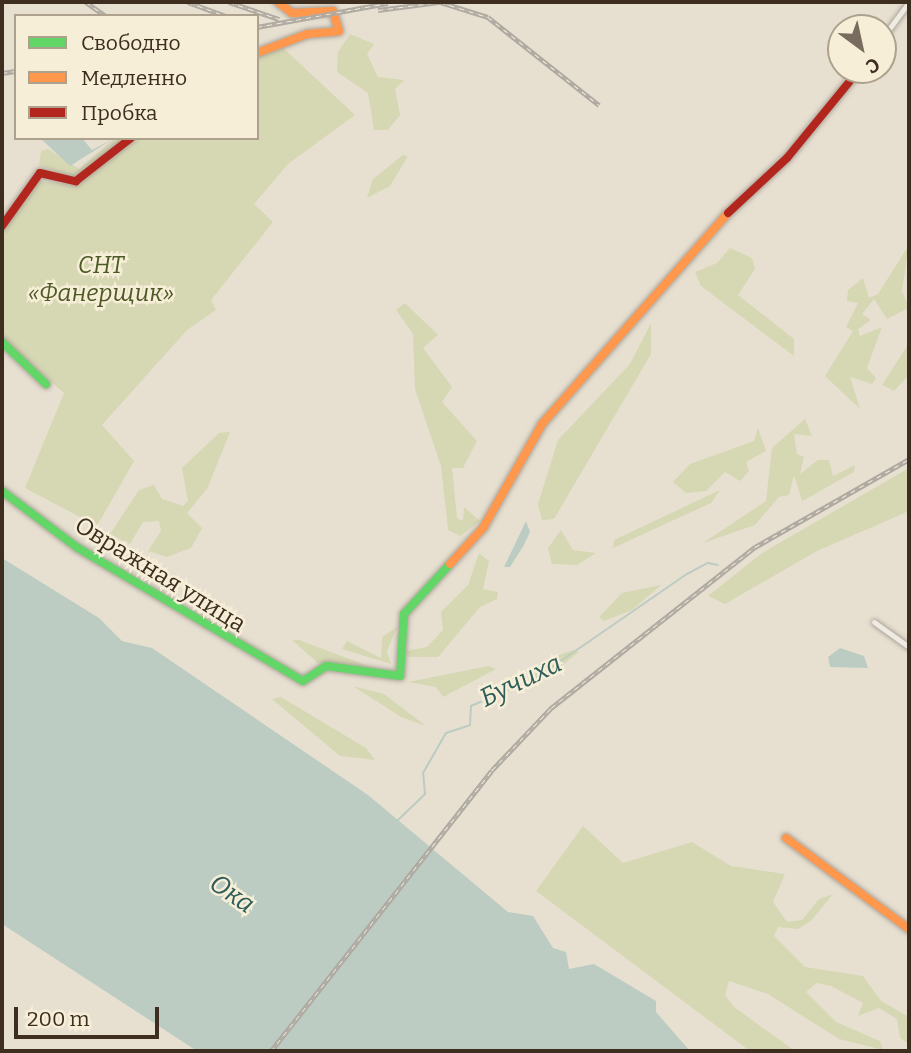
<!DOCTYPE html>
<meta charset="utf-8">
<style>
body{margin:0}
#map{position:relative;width:911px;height:1053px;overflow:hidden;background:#e7e0d1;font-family:Bitter,serif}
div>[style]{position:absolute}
.green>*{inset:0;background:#d6d7b3}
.water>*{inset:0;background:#bcccc2}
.stream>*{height:2px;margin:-1px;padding:0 1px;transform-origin:1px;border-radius:1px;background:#bcccc2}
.roads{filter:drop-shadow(0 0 2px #ada599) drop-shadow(0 0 2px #ada599)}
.street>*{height:5px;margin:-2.5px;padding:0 2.5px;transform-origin:2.5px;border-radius:2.5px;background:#efebe3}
.fast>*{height:8px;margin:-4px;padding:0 4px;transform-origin:4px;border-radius:4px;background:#63d668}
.slow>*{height:8px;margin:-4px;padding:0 4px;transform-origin:4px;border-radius:4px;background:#ff974d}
.jam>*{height:8px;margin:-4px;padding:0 4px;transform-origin:4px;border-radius:4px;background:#b3261e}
.rail>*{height:4.5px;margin-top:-2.25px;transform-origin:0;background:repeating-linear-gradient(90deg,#f7eed8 0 5px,#afaaa2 0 10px);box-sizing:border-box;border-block:2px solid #afaaa2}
span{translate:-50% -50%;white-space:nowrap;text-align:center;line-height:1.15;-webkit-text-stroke:5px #f7eed8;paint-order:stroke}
.park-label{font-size:24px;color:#4d5a26;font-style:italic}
.street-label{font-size:24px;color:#3d2e20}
.water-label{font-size:26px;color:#2f5d5a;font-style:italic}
.frame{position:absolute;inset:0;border:4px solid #3d2e20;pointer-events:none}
.legend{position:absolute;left:14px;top:14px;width:245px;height:126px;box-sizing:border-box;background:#f7eed8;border:2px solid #ada18e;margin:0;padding:9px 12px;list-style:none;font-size:21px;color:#3d2e20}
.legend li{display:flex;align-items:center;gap:14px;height:35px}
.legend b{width:35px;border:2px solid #ada18e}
.north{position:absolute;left:827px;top:14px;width:70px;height:70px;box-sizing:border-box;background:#f7eed8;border:2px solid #ada18e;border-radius:50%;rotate:147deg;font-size:19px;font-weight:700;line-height:28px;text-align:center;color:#3d2e20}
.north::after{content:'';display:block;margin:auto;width:24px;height:32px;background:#786c5e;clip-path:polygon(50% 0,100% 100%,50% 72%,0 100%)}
.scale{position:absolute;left:14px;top:1007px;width:145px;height:32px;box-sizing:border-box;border:4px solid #3d2e20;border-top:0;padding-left:9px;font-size:21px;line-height:24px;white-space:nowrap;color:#3d2e20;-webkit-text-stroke:5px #f7eed8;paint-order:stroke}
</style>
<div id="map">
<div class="green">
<i style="clip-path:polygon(350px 34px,374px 44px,367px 54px,378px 77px,404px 80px,395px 89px,400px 115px,388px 130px,374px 130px,368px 93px,337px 72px,338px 52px)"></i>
<i style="clip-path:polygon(281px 46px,355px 115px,288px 164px,254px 204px,273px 222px,211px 300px,216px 310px,187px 330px,102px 425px,134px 461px,97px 526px,25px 488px,64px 393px,2px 338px,2px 232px,38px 181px,74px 185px,137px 138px,257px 138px,257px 57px)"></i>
<i style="clip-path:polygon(115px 138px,127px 138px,74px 178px,39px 165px,41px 151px,48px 149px,79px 169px)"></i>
<i style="clip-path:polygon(403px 155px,408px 156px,390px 186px,367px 198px,373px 179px)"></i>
<i style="clip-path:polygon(909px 245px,902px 291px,909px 308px,887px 319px,874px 299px,862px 314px,871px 320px,858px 329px,860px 336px,882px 327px,867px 368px,876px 378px,872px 384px,850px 377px,860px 409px,825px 376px,853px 331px,846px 327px,858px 303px,847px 301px,848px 290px,863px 278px,869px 298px,878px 294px)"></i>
<i style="clip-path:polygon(730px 248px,752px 258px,755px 269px,738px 295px,794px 339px,794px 356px,701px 286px,695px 272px,717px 263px)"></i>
<i style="clip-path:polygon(405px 303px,438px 335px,423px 348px,452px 387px,442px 402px,477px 441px,463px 468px,452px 468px,457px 518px,463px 521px,464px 507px,480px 521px,460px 536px,448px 530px,441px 466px,415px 389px,413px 334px,396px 310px)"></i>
<i style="clip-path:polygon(651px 323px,651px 354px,554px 519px,542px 520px,538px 504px,558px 440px,630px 364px)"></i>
<i style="clip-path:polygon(909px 343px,909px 375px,894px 391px,882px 385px)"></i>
<i style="clip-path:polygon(805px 419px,812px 436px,794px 434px,797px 454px,804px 457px,800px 474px,818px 460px,829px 460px,833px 476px,855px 465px,854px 472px,802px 501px,794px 475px,789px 495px,779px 497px,755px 525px,703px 543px,766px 501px,772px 448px)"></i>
<i style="clip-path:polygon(758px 428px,766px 451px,746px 462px,749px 471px,740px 481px,725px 472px,706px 491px,686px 493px,673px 482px,690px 464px,754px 441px)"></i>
<i style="clip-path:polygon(230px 432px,207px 489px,187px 513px,202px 528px,191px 548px,167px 557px,148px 551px,161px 531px,159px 521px,143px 522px,130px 544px,110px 534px,139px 490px,154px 485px,162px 499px,183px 506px,188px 501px,182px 468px,219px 433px)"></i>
<i style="clip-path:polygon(909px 468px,909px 511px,817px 551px,725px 604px,708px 596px,762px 553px)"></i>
<i style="clip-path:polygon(720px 490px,711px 503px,613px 548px,614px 540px)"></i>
<i style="clip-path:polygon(561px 530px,573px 550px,596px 553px,577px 565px,552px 564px,548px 548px)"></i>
<i style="clip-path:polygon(479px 553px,489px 561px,483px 589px,498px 592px,497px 599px,480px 607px,438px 657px,408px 657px,406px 651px,427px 647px,443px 630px,441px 612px,468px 585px)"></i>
<i style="clip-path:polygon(661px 585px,632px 610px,604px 621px,599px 617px,622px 593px)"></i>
<i style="clip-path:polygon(397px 627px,387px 651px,391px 664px,342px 649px,347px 641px,381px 658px,382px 637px)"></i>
<i style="clip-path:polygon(292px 640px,299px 640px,376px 669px,318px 663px)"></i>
<i style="clip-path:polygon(574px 650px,579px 652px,551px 674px,540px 680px,534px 675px,553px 657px)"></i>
<i style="clip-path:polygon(488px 666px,496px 669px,443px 697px,436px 687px,408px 682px)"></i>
<i style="clip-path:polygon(353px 686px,384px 694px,426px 726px,401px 717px)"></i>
<i style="clip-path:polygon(281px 697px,366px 748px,375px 760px,340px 756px,272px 699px)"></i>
<i style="clip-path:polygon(583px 826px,623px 863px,692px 842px,731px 866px,785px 874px,773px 902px,787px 922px,802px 920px,819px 899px,833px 894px,811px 921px,798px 929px,778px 927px,774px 936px,805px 967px,863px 976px,881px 1001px,909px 1017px,909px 1044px,900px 1038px,897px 1019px,879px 1008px,858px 1016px,863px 1003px,831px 986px,817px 983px,806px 992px,836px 1022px,880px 1041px,883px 1050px,839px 1039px,768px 994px,729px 981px,725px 995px,734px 1007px,795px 1051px,750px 1051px,536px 891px)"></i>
</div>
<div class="water">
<i style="clip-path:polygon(40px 138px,82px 138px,92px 150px,113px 139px,70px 166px)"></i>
<i style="clip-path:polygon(526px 521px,530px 532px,524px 545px,510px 567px,504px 567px)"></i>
<i style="clip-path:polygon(2px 558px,99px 618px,122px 641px,152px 648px,368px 795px,508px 912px,533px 916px,553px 948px,566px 952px,569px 969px,594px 964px,656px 1001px,656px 1012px,690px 1051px,197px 1051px,2px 924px)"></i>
<i style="clip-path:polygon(840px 648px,864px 656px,868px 668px,830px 667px,828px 657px)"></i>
</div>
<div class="stream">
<i style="left:396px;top:822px;width:40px;rotate:-44deg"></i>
<i style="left:425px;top:794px;width:21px;rotate:-95deg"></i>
<i style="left:423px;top:773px;width:46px;rotate:-60.1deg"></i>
<i style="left:446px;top:733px;width:25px;rotate:-18deg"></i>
<i style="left:470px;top:725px;width:19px;rotate:-87deg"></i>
<i style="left:471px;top:706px;width:74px;rotate:-23.8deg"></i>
<i style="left:539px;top:676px;width:180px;rotate:-34.6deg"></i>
<i style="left:687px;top:574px;width:24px;rotate:-28deg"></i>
<i style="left:708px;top:563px;width:10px;rotate:11deg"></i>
</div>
<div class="roads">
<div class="street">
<i style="left:883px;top:37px;width:44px;rotate:-53.4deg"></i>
<i style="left:874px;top:622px;width:43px;rotate:35.5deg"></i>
</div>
<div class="fast">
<i style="left:2px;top:342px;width:61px;rotate:43.7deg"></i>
<i style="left:2px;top:491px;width:95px;rotate:36.9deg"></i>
<i style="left:78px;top:548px;width:261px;rotate:30.6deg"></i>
<i style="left:303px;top:681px;width:27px;rotate:-33deg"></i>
<i style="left:326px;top:666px;width:75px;rotate:7.7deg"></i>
<i style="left:400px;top:676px;width:62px;rotate:-86.3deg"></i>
<i style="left:404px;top:614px;width:68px;rotate:-47.4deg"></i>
</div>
<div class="slow">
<i style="left:257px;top:53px;width:53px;rotate:-20.8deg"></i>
<i style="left:307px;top:34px;width:32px;rotate:-5deg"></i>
<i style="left:339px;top:31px;width:21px;rotate:-107deg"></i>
<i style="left:333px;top:11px;width:41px;rotate:177.2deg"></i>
<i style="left:292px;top:13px;width:18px;rotate:-142deg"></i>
<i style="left:450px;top:564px;width:49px;rotate:-47.5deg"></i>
<i style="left:483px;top:528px;width:120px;rotate:-60.4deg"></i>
<i style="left:542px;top:424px;width:281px;rotate:-48.6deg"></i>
<i style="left:786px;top:838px;width:153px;rotate:36.5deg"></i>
</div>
<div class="jam">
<i style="left:728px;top:213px;width:81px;rotate:-43deg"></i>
<i style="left:787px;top:158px;width:114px;rotate:-50.7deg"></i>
<i style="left:2px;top:226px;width:65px;rotate:-54.4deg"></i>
<i style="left:40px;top:173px;width:37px;rotate:13deg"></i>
<i style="left:76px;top:181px;width:70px;rotate:-38deg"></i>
</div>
</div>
<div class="rail">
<i style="left:86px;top:2px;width:24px;rotate:35deg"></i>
<i style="left:188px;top:2px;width:40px;rotate:20.2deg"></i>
<i style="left:229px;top:2px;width:53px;rotate:18.8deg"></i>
<i style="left:378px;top:10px;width:63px;rotate:-7.4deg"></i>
<i style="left:440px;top:2px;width:50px;rotate:17.4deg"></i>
<i style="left:488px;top:17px;width:142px;rotate:38.4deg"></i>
<i style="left:257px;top:27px;width:133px;rotate:-10.4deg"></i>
<i style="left:2px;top:73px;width:14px;rotate:-8deg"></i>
<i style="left:271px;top:1051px;width:357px;rotate:-51.8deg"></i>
<i style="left:492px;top:770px;width:86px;rotate:-46.4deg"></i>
<i style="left:551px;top:708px;width:260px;rotate:-38.3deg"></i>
<i style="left:755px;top:547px;width:177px;rotate:-29.7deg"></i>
</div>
<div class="park-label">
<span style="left:101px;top:280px">СНТ<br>«Фанерщик»</span>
</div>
<div class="street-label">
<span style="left:160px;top:575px;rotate:32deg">Овражная улица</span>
</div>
<div class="water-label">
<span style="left:521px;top:681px;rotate:-26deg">Бучиха</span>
<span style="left:232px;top:894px;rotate:34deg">Ока</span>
</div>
<div class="frame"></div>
<ul class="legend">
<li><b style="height:9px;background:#63d668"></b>Свободно</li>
<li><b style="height:9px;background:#ff974d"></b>Медленно</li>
<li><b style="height:9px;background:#b3261e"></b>Пробка</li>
</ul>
<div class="north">С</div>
<div class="scale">200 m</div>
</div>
